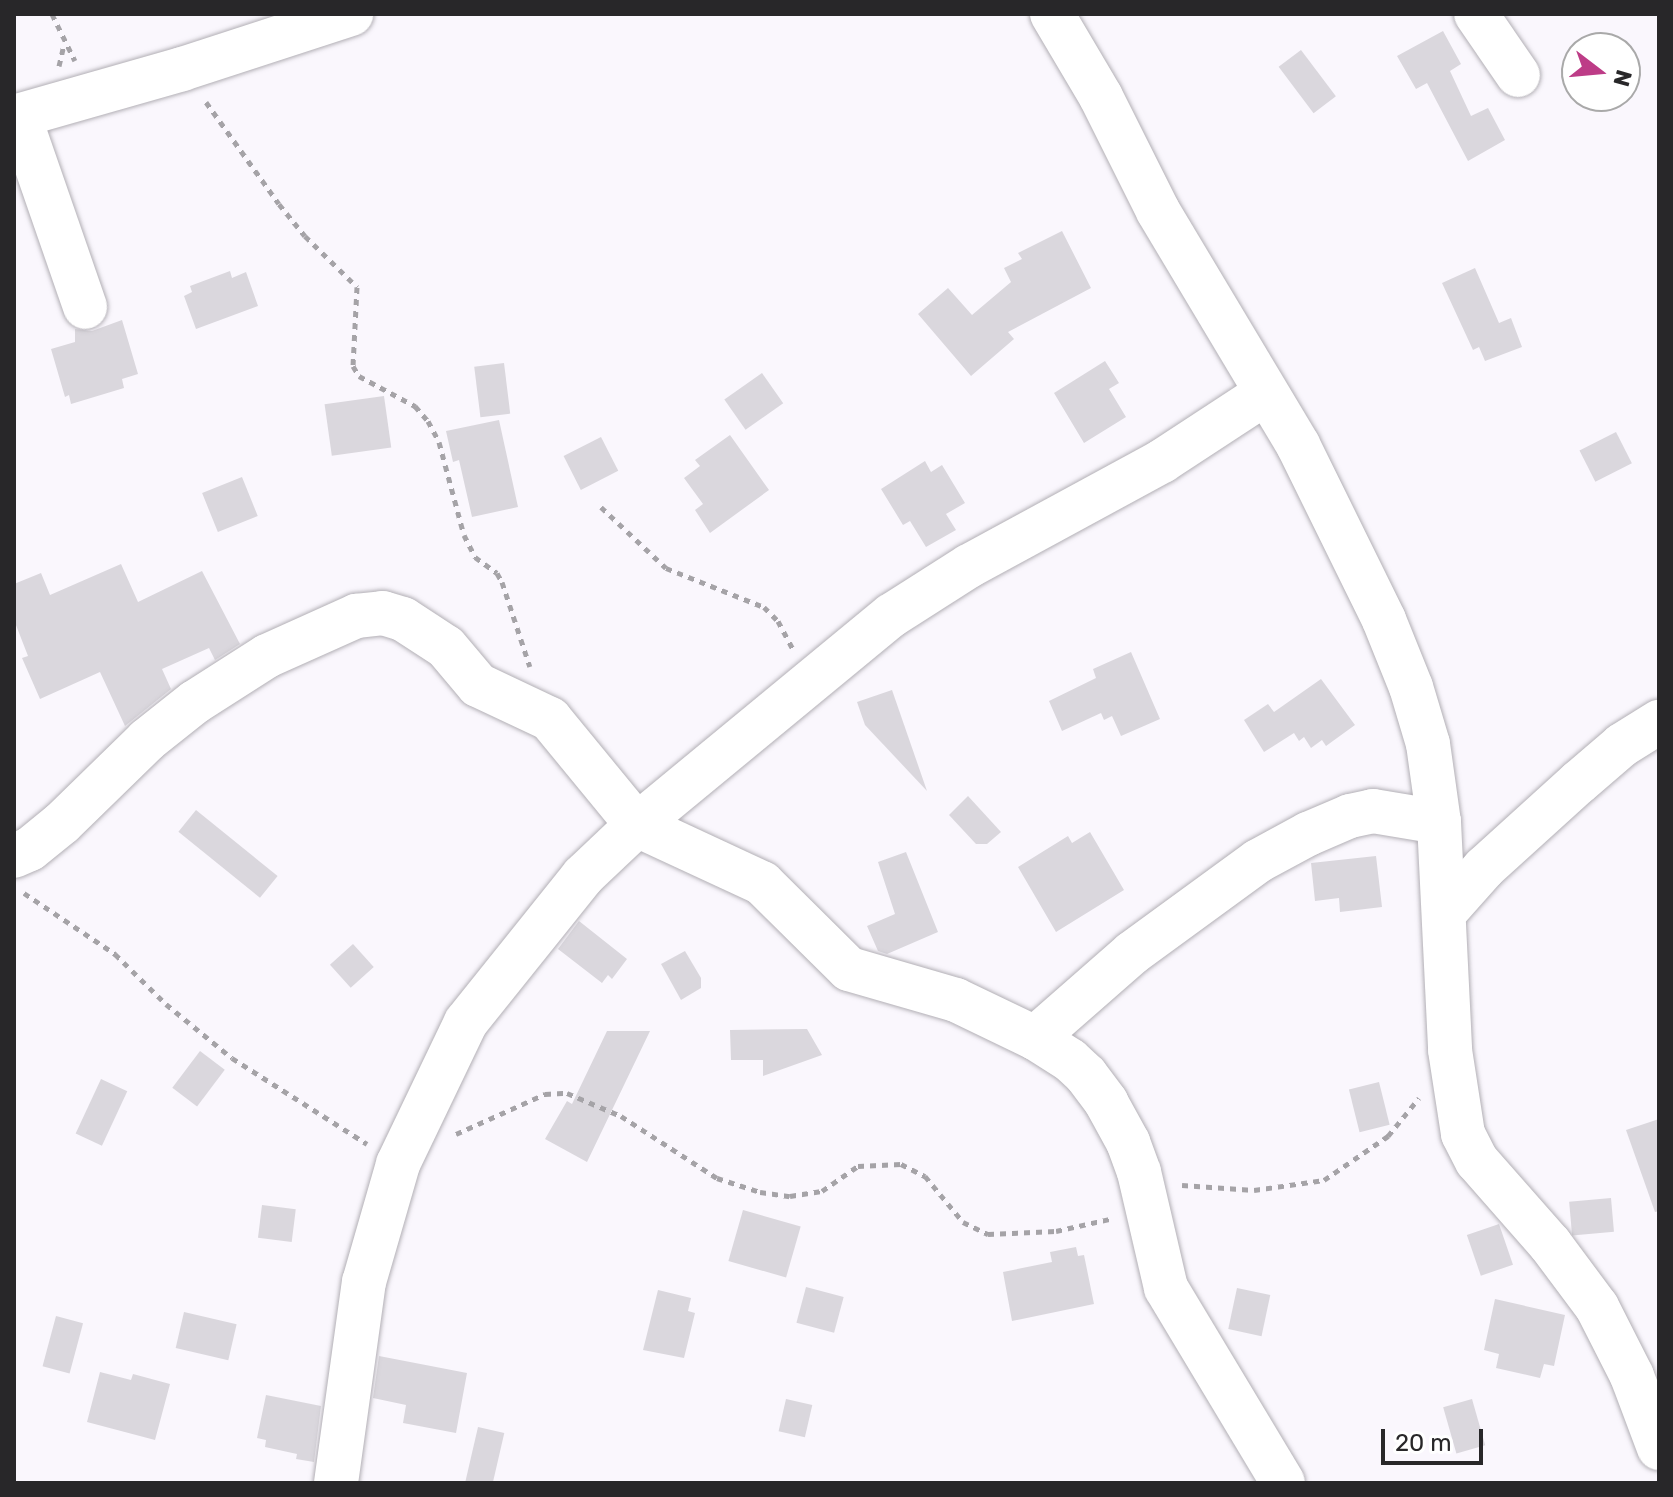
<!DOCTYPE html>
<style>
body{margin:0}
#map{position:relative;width:1673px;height:1497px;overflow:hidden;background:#faf7fd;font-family:Rubik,sans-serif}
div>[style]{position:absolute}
.building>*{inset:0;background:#dad7dd;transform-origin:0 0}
.path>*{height:5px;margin-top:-2.5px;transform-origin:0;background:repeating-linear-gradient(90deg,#a5a3a7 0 6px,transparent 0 12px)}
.roads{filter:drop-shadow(0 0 2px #b2afb5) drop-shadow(0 0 2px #b2afb5)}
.minor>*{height:44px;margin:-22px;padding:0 22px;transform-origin:22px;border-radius:22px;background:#fff}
span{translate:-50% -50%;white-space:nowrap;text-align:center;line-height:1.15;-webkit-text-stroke:8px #fff;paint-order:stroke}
.frame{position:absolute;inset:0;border:16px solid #282729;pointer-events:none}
.north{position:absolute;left:1561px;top:32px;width:80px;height:80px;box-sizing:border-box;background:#fff;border:2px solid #a9a9a9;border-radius:50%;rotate:106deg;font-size:22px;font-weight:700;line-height:32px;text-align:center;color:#282729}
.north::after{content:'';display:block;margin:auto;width:28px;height:36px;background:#bd3c87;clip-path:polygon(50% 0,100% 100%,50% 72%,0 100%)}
.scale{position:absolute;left:1381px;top:1429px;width:102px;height:36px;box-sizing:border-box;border:4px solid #282729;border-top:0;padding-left:10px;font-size:24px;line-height:28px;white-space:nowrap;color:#282729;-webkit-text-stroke:6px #fff;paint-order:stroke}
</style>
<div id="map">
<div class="building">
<i style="clip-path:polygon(1443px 31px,1461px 64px,1450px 71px,1471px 116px,1488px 108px,1505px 140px,1468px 161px,1427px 83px,1416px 89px,1397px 56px)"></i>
<i style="left:1301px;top:50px;width:58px;height:28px;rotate:53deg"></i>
<i style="clip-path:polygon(1062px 231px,1091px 288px,1008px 332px,1014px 339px,971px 376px,918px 314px,948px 288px,972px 315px,1011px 282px,1004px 268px,1022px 259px,1018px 253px)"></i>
<i style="clip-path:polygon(1475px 268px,1499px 323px,1511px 318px,1522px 347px,1485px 361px,1479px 347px,1473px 350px,1442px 283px)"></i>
<i style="clip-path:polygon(230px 271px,232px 278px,246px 272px,258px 306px,196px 329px,184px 296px,192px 292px,190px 286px)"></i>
<i style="clip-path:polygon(122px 320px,138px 374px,122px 379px,124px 388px,71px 404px,69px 395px,65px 397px,51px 349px,75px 342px,75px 329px,92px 331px)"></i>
<i style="clip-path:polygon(1105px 361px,1119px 383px,1109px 389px,1126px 417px,1084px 443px,1054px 393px)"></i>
<i style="left:504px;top:363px;width:51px;height:30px;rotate:83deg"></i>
<i style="left:762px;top:373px;width:37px;height:46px;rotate:55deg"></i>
<i style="left:384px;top:396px;width:52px;height:60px;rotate:82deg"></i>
<i style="clip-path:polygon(499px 420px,518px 507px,472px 517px,459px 460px,453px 462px,446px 431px)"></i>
<i style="left:1616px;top:432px;width:35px;height:41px;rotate:63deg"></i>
<i style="clip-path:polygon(730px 435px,769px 490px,710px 533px,695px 510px,703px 504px,684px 478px,700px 466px,695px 460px)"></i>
<i style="left:601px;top:437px;width:38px;height:42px;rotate:63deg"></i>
<i style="clip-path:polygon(925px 461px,931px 472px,942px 465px,965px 503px,946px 514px,956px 530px,926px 547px,910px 521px,903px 525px,881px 489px)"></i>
<i style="left:242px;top:477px;width:42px;height:43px;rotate:68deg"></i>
<i style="clip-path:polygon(121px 564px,138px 602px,202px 571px,240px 644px,215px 660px,209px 648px,162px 669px,171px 689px,125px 726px,100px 672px,40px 699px,22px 658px,28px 656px,14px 620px,14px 584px,41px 573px,50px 595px)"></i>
<i style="clip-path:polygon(1131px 652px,1160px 719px,1121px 736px,1112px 716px,1104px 720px,1101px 713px,1062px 731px,1049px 701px,1096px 678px,1093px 669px)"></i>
<i style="clip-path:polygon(1321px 679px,1355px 725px,1326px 746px,1322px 740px,1311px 748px,1304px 737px,1299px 741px,1294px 733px,1264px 752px,1244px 720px,1268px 704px,1274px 712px)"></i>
<i style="clip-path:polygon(892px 690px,927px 791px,865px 725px,857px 702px)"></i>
<i style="clip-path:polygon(968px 796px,1001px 832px,987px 844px,976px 844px,949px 815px)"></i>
<i style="left:196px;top:810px;width:105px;height:28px;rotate:39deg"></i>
<i style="clip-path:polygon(1090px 832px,1124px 890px,1056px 932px,1018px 867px,1068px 836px,1072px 843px)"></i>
<i style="clip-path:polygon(906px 852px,938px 932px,887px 954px,878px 951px,867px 926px,895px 914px,878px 862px)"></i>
<i style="clip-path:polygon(1376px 856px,1382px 907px,1340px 912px,1339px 898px,1315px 901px,1311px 863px)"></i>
<i style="clip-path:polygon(579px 921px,627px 959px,612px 979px,608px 975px,602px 983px,558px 949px)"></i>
<i style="left:353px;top:944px;width:31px;height:31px;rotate:48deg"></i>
<i style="clip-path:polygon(685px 951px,701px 978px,701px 988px,681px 1000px,661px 964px)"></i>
<i style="clip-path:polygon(807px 1029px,822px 1055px,763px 1076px,763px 1060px,731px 1060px,730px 1030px)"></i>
<i style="clip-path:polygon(607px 1031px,650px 1031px,587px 1162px,545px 1139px,567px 1101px,572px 1104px)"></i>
<i style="left:200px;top:1051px;width:31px;height:46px;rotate:37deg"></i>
<i style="left:101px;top:1079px;width:29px;height:60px;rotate:25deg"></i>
<i style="left:1379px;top:1082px;width:44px;height:31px;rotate:76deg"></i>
<i style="clip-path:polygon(1659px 1119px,1659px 1211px,1655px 1212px,1626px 1130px)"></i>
<i style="left:1611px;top:1198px;width:34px;height:42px;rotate:85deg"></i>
<i style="left:262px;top:1205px;width:34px;height:33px;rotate:7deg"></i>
<i style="left:743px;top:1210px;width:60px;height:53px;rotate:16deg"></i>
<i style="left:1499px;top:1224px;width:43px;height:34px;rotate:71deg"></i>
<i style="clip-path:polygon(1076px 1247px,1078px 1256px,1084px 1255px,1094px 1304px,1012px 1321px,1003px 1272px,1052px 1262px,1050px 1252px)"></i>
<i style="left:806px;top:1287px;width:39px;height:37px;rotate:15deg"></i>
<i style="left:1237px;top:1288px;width:34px;height:42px;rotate:12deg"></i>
<i style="clip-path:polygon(658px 1290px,691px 1298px,688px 1311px,695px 1313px,684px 1358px,643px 1350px)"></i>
<i style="clip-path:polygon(1495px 1299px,1565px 1315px,1554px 1366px,1544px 1364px,1540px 1378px,1496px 1368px,1499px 1354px,1484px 1350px)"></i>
<i style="left:184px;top:1312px;width:54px;height:37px;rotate:13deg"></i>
<i style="left:56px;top:1316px;width:28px;height:52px;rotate:15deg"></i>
<i style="clip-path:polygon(379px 1356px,467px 1373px,456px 1433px,403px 1423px,406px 1405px,373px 1398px)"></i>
<i style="clip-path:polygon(100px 1372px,131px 1380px,133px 1374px,170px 1384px,155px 1440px,87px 1422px)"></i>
<i style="clip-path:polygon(266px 1395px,321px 1406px,314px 1462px,296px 1459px,297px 1454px,265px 1447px,266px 1440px,257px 1438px)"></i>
<i style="left:786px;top:1399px;width:27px;height:33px;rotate:13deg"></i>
<i style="left:1472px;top:1399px;width:48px;height:30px;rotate:74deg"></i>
<i style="left:478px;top:1427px;width:27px;height:57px;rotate:13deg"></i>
</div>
<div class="path">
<i style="left:52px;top:14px;width:52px;rotate:63.9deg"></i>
<i style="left:59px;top:66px;width:22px;rotate:-77deg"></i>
<i style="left:206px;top:102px;width:125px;rotate:54.4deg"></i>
<i style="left:279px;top:204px;width:41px;rotate:50.9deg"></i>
<i style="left:305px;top:236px;width:73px;rotate:44.4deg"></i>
<i style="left:357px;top:287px;width:79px;rotate:92.9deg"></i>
<i style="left:353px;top:366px;width:12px;rotate:59deg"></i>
<i style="left:359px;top:376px;width:64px;rotate:28.2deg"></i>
<i style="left:415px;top:406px;width:20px;rotate:49deg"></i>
<i style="left:428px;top:421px;width:24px;rotate:62deg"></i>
<i style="left:439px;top:442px;width:96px;rotate:75deg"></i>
<i style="left:464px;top:535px;width:25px;rotate:63deg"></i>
<i style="left:475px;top:557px;width:27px;rotate:36deg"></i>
<i style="left:497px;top:573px;width:10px;rotate:61deg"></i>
<i style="left:502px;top:582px;width:89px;rotate:71.8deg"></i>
<i style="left:601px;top:507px;width:89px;rotate:43.2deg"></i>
<i style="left:666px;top:568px;width:105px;rotate:21.7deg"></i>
<i style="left:764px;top:607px;width:20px;rotate:45deg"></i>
<i style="left:778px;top:621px;width:32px;rotate:62deg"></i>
<i style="left:24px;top:893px;width:110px;rotate:33.8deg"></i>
<i style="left:115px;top:954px;width:71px;rotate:44.4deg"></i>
<i style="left:166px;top:1004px;width:85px;rotate:39.3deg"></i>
<i style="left:232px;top:1058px;width:160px;rotate:32.5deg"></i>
<i style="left:456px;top:1134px;width:98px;rotate:-24.2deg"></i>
<i style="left:545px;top:1094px;width:22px;rotate:-3deg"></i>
<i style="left:567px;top:1093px;width:59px;rotate:23.1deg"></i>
<i style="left:621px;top:1116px;width:114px;rotate:32.9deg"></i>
<i style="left:717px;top:1178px;width:45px;rotate:18deg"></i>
<i style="left:760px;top:1192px;width:30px;rotate:8deg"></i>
<i style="left:790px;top:1196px;width:32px;rotate:-9deg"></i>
<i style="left:822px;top:1191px;width:44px;rotate:-34.8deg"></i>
<i style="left:858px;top:1166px;width:43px;rotate:-2.7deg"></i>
<i style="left:901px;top:1164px;width:27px;rotate:27deg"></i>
<i style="left:925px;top:1176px;width:60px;rotate:50.4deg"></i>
<i style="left:963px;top:1222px;width:28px;rotate:26deg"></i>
<i style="left:988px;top:1234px;width:68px;rotate:-2.5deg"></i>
<i style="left:1056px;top:1231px;width:59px;rotate:-12.6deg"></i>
<i style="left:1182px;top:1185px;width:72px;rotate:4deg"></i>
<i style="left:1254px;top:1190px;width:71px;rotate:-8.1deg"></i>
<i style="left:1324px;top:1180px;width:78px;rotate:-34.5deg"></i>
<i style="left:1388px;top:1136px;width:49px;rotate:-50.8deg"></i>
</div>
<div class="roads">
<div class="minor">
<i style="left:1052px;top:14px;width:96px;rotate:59.4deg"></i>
<i style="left:1101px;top:97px;width:127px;rotate:63.4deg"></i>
<i style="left:1158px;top:211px;width:273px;rotate:59.1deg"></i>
<i style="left:1298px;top:445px;width:195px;rotate:63.8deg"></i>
<i style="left:1384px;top:620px;width:72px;rotate:68.1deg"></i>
<i style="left:1411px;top:687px;width:59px;rotate:73.4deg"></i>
<i style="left:1428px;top:744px;width:79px;rotate:82deg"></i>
<i style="left:1439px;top:822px;width:228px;rotate:87.2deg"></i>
<i style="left:1450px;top:1050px;width:85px;rotate:81.2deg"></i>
<i style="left:1463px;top:1134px;width:30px;rotate:63deg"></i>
<i style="left:1477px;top:1161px;width:111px;rotate:48.7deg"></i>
<i style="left:1550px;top:1244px;width:79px;rotate:53.3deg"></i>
<i style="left:1597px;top:1307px;width:77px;rotate:63.1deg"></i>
<i style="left:1632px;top:1376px;width:77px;rotate:69.4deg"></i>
<i style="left:1476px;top:14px;width:74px;rotate:55.5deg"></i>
<i style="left:19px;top:116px;width:202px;rotate:70.9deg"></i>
<i style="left:14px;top:117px;width:175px;rotate:-15.9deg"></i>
<i style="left:182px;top:69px;width:178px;rotate:-18deg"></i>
<i style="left:14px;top:856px;width:17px;rotate:-24deg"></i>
<i style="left:30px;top:849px;width:41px;rotate:-39.1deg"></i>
<i style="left:62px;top:823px;width:119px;rotate:-44.3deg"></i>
<i style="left:147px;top:740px;width:61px;rotate:-38.4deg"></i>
<i style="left:195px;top:702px;width:85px;rotate:-32.6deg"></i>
<i style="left:267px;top:656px;width:98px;rotate:-24.2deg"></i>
<i style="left:356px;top:616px;width:27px;rotate:-6deg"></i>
<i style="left:383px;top:613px;width:21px;rotate:17deg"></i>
<i style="left:403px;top:619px;width:51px;rotate:33.1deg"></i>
<i style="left:446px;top:647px;width:50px;rotate:49.9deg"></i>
<i style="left:478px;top:685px;width:80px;rotate:25.3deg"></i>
<i style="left:550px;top:719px;width:137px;rotate:50.6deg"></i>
<i style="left:637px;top:825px;width:138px;rotate:24.9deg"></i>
<i style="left:762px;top:883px;width:122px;rotate:44.7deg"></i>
<i style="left:849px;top:969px;width:111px;rotate:16.2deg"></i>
<i style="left:956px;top:1000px;width:88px;rotate:25.7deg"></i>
<i style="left:1035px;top:1038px;width:41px;rotate:32.2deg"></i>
<i style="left:1070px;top:1060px;width:22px;rotate:43deg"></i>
<i style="left:1086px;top:1075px;width:34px;rotate:53deg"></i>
<i style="left:1106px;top:1102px;width:46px;rotate:61.2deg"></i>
<i style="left:1128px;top:1142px;width:32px;rotate:70deg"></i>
<i style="left:1139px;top:1172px;width:119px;rotate:76.9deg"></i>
<i style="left:1166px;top:1288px;width:227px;rotate:59deg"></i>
<i style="left:1445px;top:912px;width:59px;rotate:-48.4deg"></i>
<i style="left:1484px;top:868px;width:128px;rotate:-42.2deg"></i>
<i style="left:1579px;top:782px;width:57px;rotate:-40.7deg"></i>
<i style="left:1622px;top:745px;width:44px;rotate:-31.9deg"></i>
<i style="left:1035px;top:1038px;width:129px;rotate:-41.2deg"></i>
<i style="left:1132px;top:953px;width:156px;rotate:-36.1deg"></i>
<i style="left:1258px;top:861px;width:57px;rotate:-28.4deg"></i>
<i style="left:1308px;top:834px;width:46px;rotate:-23.2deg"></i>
<i style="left:1350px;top:816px;width:24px;rotate:-12deg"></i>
<i style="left:1373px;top:811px;width:67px;rotate:9.5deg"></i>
<i style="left:336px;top:1483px;width:203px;rotate:-82.1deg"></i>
<i style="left:364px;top:1282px;width:123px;rotate:-73.9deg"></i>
<i style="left:398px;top:1164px;width:157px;rotate:-64.4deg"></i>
<i style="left:466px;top:1022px;width:187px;rotate:-51.3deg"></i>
<i style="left:583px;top:876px;width:74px;rotate:-43.4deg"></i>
<i style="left:637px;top:825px;width:330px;rotate:-39.5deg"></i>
<i style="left:892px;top:615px;width:91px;rotate:-32.5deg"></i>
<i style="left:969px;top:566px;width:220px;rotate:-28.5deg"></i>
<i style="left:1162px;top:461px;width:124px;rotate:-33.2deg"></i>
</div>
</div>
<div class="frame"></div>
<div class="north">N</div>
<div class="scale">20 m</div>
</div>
